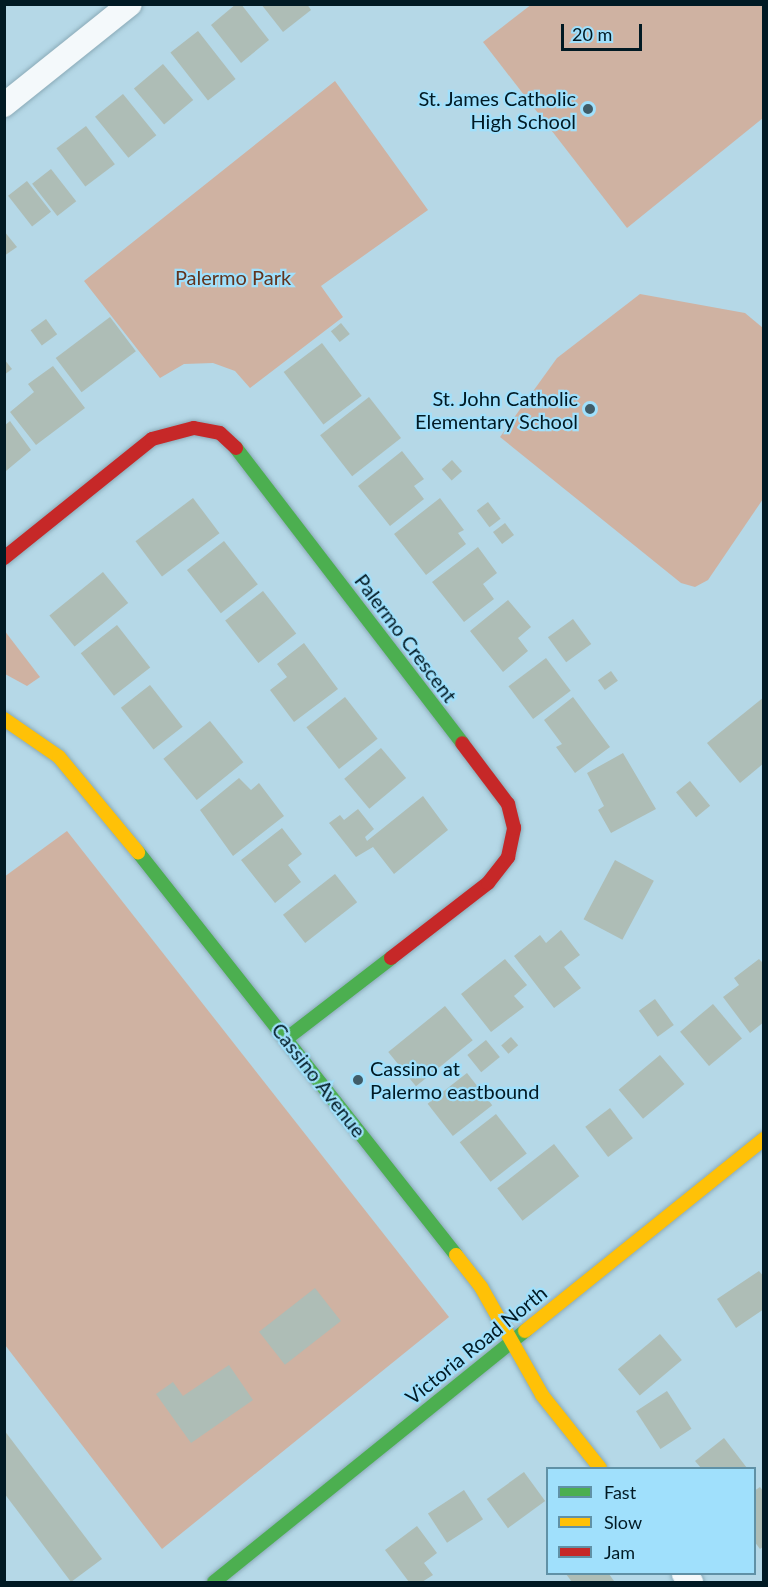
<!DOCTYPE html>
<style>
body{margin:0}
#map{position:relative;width:768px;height:1587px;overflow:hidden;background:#b5d8e7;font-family:Lato,sans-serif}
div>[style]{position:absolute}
.green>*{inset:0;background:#cfb2a2}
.building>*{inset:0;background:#aebdb6;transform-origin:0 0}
.roads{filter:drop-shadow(0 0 2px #8aaab7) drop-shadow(0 0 2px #8aaab7)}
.street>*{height:24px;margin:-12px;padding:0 12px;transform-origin:12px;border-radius:12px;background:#f4f9fb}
.fast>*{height:14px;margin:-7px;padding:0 7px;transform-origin:7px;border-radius:7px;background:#4caf50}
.slow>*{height:14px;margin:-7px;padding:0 7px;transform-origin:7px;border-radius:7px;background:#ffc107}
.jam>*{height:14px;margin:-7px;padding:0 7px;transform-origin:7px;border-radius:7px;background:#c62828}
.dots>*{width:16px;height:16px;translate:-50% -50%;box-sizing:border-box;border:3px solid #a0e0fc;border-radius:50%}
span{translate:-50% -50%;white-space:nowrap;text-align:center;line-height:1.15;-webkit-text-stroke:4.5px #a0e0fc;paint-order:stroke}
.poi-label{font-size:20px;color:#011a24}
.right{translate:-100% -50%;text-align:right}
.left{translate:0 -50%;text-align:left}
.park-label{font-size:20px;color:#62341d}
.street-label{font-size:20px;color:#011a24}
.frame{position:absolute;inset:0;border:6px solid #011a24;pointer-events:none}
.legend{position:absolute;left:546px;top:1467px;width:210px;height:108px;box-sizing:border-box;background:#a0e0fc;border:2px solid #6091a6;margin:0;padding:8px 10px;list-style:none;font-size:18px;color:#011a24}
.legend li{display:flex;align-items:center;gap:12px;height:30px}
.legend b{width:30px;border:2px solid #6091a6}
.scale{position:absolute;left:561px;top:24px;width:81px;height:27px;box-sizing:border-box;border:3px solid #011a24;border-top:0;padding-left:8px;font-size:18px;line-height:21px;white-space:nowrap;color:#011a24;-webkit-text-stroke:4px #a0e0fc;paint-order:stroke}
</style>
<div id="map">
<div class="green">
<i style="clip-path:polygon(532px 4px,763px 5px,763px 118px,627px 228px,483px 42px)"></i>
<i style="clip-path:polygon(335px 81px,428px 210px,321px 286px,343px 317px,250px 388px,235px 371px,213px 363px,184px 364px,160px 378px,84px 281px)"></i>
<i style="clip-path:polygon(640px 294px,745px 313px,763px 328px,763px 499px,708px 580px,695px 587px,681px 583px,500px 437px,557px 358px)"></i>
<i style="clip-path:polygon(4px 630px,40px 677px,27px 686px,5px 674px)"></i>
<i style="clip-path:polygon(67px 831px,449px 1317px,162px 1549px,5px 1345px,4px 877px)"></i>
</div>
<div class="building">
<i style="clip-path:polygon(236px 4px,241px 4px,269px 40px,241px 63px,211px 25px)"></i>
<i style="clip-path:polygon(261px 4px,307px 4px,311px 10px,283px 32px)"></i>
<i style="left:198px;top:31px;width:61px;height:35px;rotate:52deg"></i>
<i style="left:163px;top:64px;width:47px;height:38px;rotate:50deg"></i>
<i style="left:123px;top:94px;width:53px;height:36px;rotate:51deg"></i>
<i style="left:86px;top:126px;width:48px;height:37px;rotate:53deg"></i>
<i style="left:51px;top:169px;width:41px;height:24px;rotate:52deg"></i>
<i style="left:27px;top:181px;width:39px;height:24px;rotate:52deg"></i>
<i style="clip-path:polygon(4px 231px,17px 247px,4px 256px)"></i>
<i style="left:110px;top:317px;width:43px;height:68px;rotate:53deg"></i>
<i style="left:46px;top:319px;width:19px;height:19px;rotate:54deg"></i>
<i style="left:341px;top:323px;width:14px;height:13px;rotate:51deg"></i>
<i style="left:322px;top:343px;width:66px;height:48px;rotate:53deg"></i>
<i style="clip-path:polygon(4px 359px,12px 369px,4px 375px)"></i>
<i style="clip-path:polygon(53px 366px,85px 408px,36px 445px,10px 412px,34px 392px,28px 384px)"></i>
<i style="left:369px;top:397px;width:52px;height:62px;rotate:52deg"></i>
<i style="clip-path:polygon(10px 421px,31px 450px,6px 471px,4px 426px)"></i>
<i style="clip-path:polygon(402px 451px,424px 479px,414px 486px,424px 499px,390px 526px,358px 486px)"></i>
<i style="left:452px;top:460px;width:15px;height:14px;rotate:48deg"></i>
<i style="left:193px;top:498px;width:44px;height:72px;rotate:53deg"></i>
<i style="clip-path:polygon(440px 498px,464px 530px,458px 533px,466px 544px,426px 575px,394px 534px)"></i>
<i style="left:488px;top:502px;width:21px;height:14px;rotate:53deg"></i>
<i style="left:505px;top:523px;width:15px;height:15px;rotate:53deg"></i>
<i style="left:224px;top:541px;width:55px;height:47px;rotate:52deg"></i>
<i style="clip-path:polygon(478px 547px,497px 573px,483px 584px,494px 599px,464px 622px,432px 582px)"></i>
<i style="left:103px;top:572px;width:40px;height:69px;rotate:51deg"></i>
<i style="left:263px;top:591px;width:54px;height:48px;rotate:52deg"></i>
<i style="clip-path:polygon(508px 600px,531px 627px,518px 638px,528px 651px,503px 672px,470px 631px)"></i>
<i style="left:573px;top:619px;width:31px;height:31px;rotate:54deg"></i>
<i style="left:117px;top:625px;width:54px;height:46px;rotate:52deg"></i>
<i style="clip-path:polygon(304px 643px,338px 689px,294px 722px,270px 690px,287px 677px,277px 664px)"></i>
<i style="left:546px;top:658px;width:41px;height:47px;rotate:53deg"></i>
<i style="left:611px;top:671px;width:12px;height:16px;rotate:55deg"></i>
<i style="left:150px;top:685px;width:53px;height:37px;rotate:52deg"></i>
<i style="left:345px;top:697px;width:53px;height:49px;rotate:52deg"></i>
<i style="clip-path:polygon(573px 697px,610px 747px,575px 773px,556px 747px,562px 744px,544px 720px)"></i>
<i style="clip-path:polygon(764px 697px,764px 763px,740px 783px,707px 743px)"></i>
<i style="left:210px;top:721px;width:53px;height:60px;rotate:51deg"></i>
<i style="left:381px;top:748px;width:39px;height:48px;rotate:50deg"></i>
<i style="clip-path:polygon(623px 753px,656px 809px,611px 833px,598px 810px,604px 806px,587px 773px)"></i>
<i style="clip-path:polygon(239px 778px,251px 790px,259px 783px,284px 816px,233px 856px,200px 810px)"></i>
<i style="left:690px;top:781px;width:32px;height:18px;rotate:51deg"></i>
<i style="clip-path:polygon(423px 796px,448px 830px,394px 874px,373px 847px,356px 857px,329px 823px,340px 815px,344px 820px,358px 809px,374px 829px,365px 837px,367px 841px)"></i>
<i style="clip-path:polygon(282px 828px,302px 854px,288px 865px,301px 882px,275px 903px,241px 860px)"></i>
<i style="left:615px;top:860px;width:44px;height:67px;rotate:28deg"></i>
<i style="left:335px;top:874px;width:36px;height:66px;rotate:52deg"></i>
<i style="clip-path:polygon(561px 930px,580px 955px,564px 967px,581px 988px,554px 1008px,514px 956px,540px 935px,546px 943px)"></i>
<i style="clip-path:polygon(505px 959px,527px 985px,514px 996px,524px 1007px,491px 1032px,461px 994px)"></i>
<i style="clip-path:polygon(759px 959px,764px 964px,764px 1022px,750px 1033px,723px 997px,739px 985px,734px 978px)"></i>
<i style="left:655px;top:999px;width:32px;height:20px;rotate:54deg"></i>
<i style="left:713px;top:1004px;width:45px;height:43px;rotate:50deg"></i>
<i style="left:445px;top:1006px;width:44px;height:73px;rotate:51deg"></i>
<i style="left:511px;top:1037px;width:11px;height:13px;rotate:49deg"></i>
<i style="left:486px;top:1040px;width:22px;height:24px;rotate:51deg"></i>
<i style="left:660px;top:1055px;width:38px;height:54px;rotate:50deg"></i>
<i style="left:467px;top:1073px;width:41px;height:50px;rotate:52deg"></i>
<i style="left:610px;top:1108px;width:38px;height:31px;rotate:53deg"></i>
<i style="left:496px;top:1114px;width:50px;height:46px;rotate:52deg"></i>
<i style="left:554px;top:1144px;width:41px;height:72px;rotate:52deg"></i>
<i style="clip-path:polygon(759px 1271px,764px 1277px,764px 1309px,736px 1328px,717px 1299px)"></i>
<i style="left:315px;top:1288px;width:42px;height:71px;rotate:52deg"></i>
<i style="left:660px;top:1334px;width:34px;height:55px;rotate:50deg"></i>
<i style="clip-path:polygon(229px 1365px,253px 1400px,191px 1443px,156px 1394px,173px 1382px,183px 1396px)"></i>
<i style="left:667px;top:1391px;width:45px;height:37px;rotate:57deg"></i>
<i style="clip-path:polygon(4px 1430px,102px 1559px,71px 1582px,4px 1493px)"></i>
<i style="clip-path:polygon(724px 1438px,747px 1468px,701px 1468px,695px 1461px)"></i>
<i style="left:524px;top:1472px;width:36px;height:46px;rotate:54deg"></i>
<i style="clip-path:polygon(760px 1487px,764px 1492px,764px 1546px,760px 1549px,754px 1541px,754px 1491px)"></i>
<i style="left:464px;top:1490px;width:35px;height:43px;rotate:57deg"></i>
<i style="clip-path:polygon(417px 1526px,437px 1553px,424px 1563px,433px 1575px,422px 1582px,409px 1582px,385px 1550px)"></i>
<i style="clip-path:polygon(566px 1574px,609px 1574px,614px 1581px,572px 1582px)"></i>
</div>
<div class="roads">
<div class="street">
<i style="left:4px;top:105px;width:161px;rotate:-38.7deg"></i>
<i style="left:684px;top:1574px;width:11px;rotate:49deg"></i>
</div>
<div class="fast">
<i style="left:236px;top:448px;width:372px;rotate:52.5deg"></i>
<i style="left:138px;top:852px;width:513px;rotate:51.72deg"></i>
<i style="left:286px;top:1039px;width:133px;rotate:-37.6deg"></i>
<i style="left:214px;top:1582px;width:400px;rotate:-38.9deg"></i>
</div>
<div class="slow">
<i style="left:4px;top:719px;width:67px;rotate:34.6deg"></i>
<i style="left:59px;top:757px;width:124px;rotate:50.3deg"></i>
<i style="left:456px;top:1255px;width:41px;rotate:52deg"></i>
<i style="left:481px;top:1287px;width:124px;rotate:60.5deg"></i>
<i style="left:542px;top:1395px;width:93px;rotate:51.5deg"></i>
<i style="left:525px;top:1331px;width:307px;rotate:-38.8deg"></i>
</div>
<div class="jam">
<i style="left:4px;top:558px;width:190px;rotate:-38.8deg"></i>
<i style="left:152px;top:439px;width:43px;rotate:-14.7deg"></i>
<i style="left:194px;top:428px;width:26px;rotate:11deg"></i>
<i style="left:220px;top:433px;width:22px;rotate:43deg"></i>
<i style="left:391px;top:958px;width:123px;rotate:-37.7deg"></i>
<i style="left:488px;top:883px;width:33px;rotate:-52deg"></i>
<i style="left:508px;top:857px;width:30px;rotate:-78deg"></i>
<i style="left:514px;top:828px;width:25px;rotate:-104deg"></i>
<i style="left:508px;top:804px;width:76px;rotate:-127deg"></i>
</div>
</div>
<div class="dots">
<i style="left:588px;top:109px;background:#405c68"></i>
<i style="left:590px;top:409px;background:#405c68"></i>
<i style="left:358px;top:1080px;background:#405c68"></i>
</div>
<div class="poi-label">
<span class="right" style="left:576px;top:110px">St. James Catholic<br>High School</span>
<span class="right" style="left:578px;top:410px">St. John Catholic<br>Elementary School</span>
<span class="left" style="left:370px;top:1080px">Cassino at<br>Palermo eastbound</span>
</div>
<div class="park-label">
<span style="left:233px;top:277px">Palermo Park</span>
</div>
<div class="street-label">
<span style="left:406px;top:638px;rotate:53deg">Palermo Crescent</span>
<span style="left:319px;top:1080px;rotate:52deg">Cassino Avenue</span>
<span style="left:476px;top:1345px;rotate:-39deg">Victoria Road North</span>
</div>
<div class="frame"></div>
<ul class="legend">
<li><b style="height:8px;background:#4caf50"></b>Fast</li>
<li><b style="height:8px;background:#ffc107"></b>Slow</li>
<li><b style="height:8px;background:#c62828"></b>Jam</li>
</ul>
<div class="scale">20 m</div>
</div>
